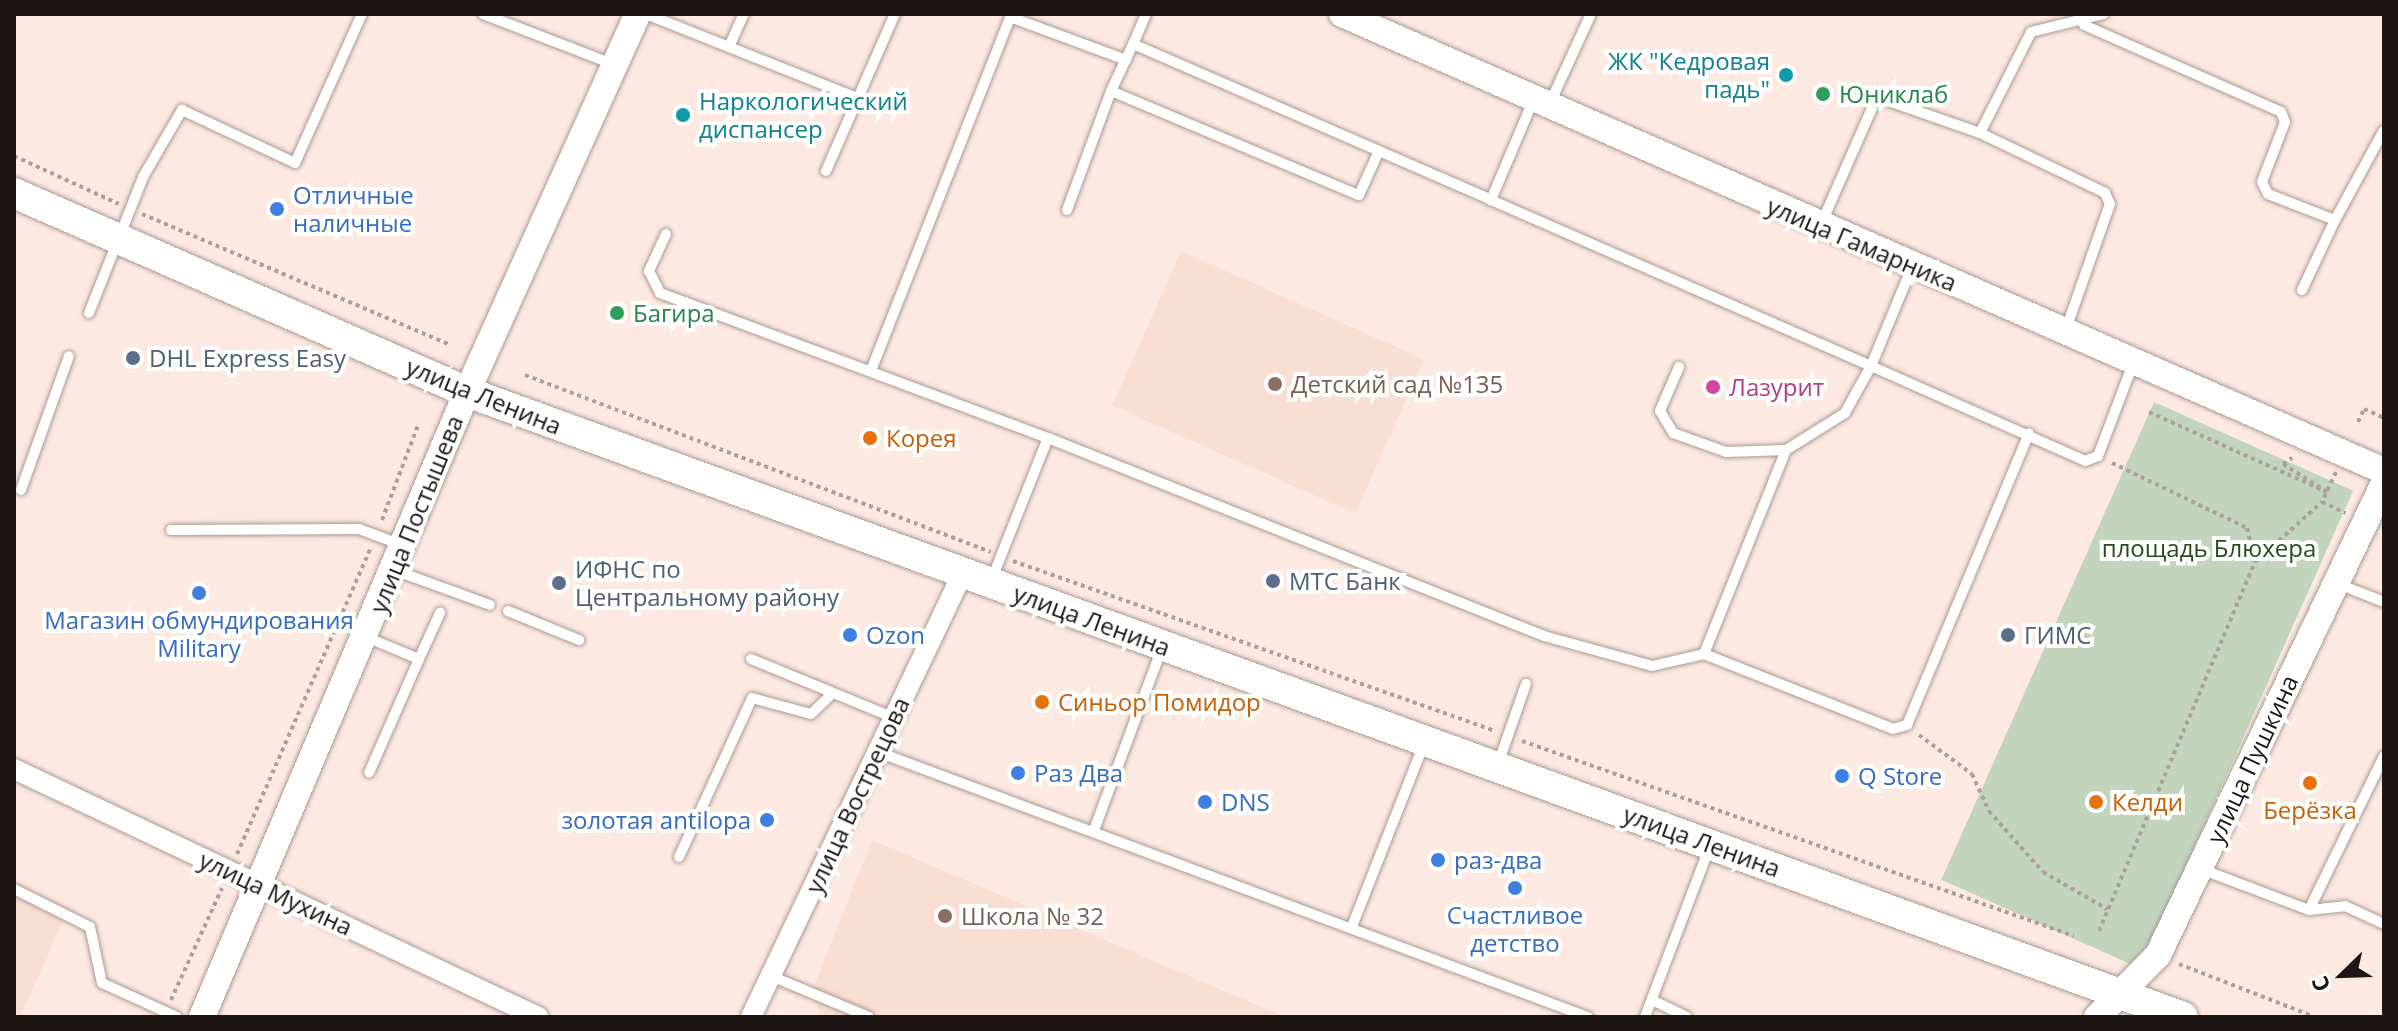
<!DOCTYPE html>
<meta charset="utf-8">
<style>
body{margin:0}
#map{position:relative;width:2398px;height:1031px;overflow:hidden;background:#fceae2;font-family:"Open Sans",sans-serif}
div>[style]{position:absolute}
.built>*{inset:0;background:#f9ded3;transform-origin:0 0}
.green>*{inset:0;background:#c3d4bd;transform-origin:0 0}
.path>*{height:4px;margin-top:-2px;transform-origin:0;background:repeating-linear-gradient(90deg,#ad9f99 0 4px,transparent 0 8px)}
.roads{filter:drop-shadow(0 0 2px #ab9a93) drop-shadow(0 0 2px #ab9a93)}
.service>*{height:10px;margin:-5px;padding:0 5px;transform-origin:5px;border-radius:5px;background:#fff}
.minor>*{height:20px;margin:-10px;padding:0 10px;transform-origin:10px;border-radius:10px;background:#fff}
.tertiary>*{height:26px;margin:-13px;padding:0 13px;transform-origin:13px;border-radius:13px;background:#fff}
.secondary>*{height:30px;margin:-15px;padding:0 15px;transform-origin:15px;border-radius:15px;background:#fff}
.dots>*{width:22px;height:22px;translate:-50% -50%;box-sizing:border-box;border:4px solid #fff;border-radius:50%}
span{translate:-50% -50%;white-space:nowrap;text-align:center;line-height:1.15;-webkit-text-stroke:8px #fff;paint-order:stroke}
.culture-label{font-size:24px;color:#0d838f}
.right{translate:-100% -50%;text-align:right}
.left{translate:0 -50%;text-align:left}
.leisure-label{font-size:24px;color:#27864d}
.shop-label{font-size:24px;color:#366cbe}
.street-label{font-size:24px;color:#1c1614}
.service-label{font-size:24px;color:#4e5e75}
.education-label{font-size:24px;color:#785e54}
.hotel-label{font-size:24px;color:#b23c85}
.food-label{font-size:24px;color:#c56008}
.park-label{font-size:24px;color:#294b1c}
.frame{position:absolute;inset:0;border:16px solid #1c1614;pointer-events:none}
.north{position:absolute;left:2302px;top:935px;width:80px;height:80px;-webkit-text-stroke:6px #fff;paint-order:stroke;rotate:247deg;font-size:22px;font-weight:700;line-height:32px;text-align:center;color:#1c1614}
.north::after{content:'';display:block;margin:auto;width:28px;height:36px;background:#1c1614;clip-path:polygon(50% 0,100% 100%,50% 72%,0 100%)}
</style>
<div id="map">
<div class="built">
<i style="left:1181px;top:251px;width:266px;height:169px;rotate:24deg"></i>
<i style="clip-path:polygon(872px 840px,1285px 1017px,821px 1017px,812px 991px)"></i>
<i style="clip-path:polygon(14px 883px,69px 908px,20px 1017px,14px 1017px)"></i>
</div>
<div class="green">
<i style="left:2154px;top:402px;width:218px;height:523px;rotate:24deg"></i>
</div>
<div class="path">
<i style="left:14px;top:156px;width:115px;rotate:24.6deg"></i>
<i style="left:142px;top:214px;width:333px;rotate:23deg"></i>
<i style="left:525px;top:375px;width:498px;rotate:20.8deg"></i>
<i style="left:2149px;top:412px;width:195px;rotate:24.2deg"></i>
<i style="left:2327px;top:492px;width:52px;rotate:-147.5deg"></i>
<i style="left:2283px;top:464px;width:11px;rotate:-34deg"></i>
<i style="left:2358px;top:422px;width:14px;rotate:-65deg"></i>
<i style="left:2364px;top:409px;width:22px;rotate:24deg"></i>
<i style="left:2112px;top:463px;width:150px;rotate:25.7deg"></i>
<i style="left:2247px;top:528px;width:35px;rotate:77deg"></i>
<i style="left:2336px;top:472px;width:33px;rotate:115deg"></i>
<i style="left:2322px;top:502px;width:26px;rotate:25deg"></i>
<i style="left:382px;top:520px;width:102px;rotate:-69.2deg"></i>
<i style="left:1013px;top:561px;width:511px;rotate:19.43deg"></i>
<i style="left:1919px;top:735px;width:66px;rotate:36.3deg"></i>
<i style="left:1972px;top:774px;width:41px;rotate:65.3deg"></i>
<i style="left:1989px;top:811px;width:81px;rotate:48.5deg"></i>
<i style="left:2043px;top:872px;width:74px;rotate:30deg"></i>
<i style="left:1522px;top:741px;width:585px;rotate:19.46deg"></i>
<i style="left:237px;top:854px;width:335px;rotate:-66.4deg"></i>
<i style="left:2099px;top:931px;width:401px;rotate:-67.1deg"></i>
<i style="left:2255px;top:562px;width:90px;rotate:-41.8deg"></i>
<i style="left:2179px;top:964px;width:146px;rotate:21.3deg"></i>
<i style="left:171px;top:1000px;width:123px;rotate:-65.5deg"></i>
</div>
<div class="roads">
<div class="service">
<i style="left:483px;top:14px;width:142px;rotate:21.1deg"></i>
<i style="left:646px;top:14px;width:227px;rotate:21.7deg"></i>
<i style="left:1146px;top:14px;width:33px;rotate:113deg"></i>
<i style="left:1133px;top:44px;width:391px;rotate:23.5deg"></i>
<i style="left:2084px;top:25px;width:215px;rotate:23.8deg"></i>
<i style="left:2281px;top:112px;width:11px;rotate:68deg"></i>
<i style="left:2285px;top:122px;width:64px;rotate:111deg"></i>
<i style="left:2262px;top:182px;width:13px;rotate:63deg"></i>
<i style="left:2268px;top:194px;width:72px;rotate:21.2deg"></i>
<i style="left:2335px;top:220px;width:102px;rotate:-61.4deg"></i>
<i style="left:1133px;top:44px;width:52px;rotate:115.1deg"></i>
<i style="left:1111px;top:91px;width:269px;rotate:22.8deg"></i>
<i style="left:1359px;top:195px;width:48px;rotate:-65.6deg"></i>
<i style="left:729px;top:47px;width:36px;rotate:-66deg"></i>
<i style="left:1533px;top:101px;width:108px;rotate:113deg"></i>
<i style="left:1491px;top:200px;width:415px;rotate:23.6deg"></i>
<i style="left:1871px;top:366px;width:54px;rotate:119deg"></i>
<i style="left:1845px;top:413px;width:70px;rotate:147.9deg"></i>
<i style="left:1786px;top:450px;width:220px;rotate:111.9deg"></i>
<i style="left:1550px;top:103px;width:98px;rotate:-65.3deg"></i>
<i style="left:1980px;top:133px;width:139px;rotate:25.6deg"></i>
<i style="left:2105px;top:193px;width:12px;rotate:66deg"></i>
<i style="left:2110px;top:204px;width:133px;rotate:109.4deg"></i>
<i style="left:826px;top:171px;width:171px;rotate:-66.3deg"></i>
<i style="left:1067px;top:210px;width:127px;rotate:-69.7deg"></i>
<i style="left:1822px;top:222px;width:137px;rotate:-66.3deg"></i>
<i style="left:1877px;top:97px;width:109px;rotate:19.3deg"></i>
<i style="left:1980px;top:133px;width:113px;rotate:-63.2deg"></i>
<i style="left:2031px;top:32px;width:75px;rotate:-13.9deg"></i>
<i style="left:666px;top:234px;width:41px;rotate:114.7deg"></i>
<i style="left:649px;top:271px;width:25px;rotate:63deg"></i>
<i style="left:660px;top:293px;width:414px;rotate:20.5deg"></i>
<i style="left:1912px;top:267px;width:107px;rotate:112.5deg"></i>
<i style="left:1871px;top:366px;width:234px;rotate:23.9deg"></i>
<i style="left:2085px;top:461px;width:14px;rotate:-21deg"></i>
<i style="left:2098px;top:456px;width:98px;rotate:-69.2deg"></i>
<i style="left:2302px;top:290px;width:77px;rotate:-64.8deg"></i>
<i style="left:89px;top:313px;width:146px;rotate:-68.3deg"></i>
<i style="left:143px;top:177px;width:78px;rotate:-59.8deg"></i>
<i style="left:182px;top:110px;width:125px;rotate:25.1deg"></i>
<i style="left:295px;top:163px;width:163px;rotate:-65.8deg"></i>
<i style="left:1679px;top:367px;width:48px;rotate:113.4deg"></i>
<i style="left:1660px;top:411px;width:26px;rotate:59deg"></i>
<i style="left:1673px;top:433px;width:56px;rotate:19.7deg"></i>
<i style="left:1726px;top:452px;width:60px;rotate:-1.9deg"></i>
<i style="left:872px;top:368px;width:377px;rotate:-68.5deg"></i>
<i style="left:1010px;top:17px;width:124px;rotate:20.3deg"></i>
<i style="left:21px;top:490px;width:142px;rotate:-70.3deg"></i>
<i style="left:171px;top:530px;width:188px;rotate:-0.3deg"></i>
<i style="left:359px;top:529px;width:46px;rotate:20.4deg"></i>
<i style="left:394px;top:570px;width:102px;rotate:20deg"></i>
<i style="left:991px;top:581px;width:154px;rotate:-68.3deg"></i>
<i style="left:1048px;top:438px;width:534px;rotate:21.76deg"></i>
<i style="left:1544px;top:636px;width:112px;rotate:15.5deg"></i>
<i style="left:1652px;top:666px;width:53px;rotate:-13deg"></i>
<i style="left:1704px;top:654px;width:203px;rotate:21.6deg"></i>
<i style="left:1893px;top:729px;width:15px;rotate:-16deg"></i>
<i style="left:1907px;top:725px;width:316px;rotate:-67.3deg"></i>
<i style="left:2336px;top:583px;width:52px;rotate:21.6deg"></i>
<i style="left:508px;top:611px;width:77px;rotate:22.2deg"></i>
<i style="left:366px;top:637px;width:57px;rotate:22.5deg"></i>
<i style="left:419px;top:659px;width:124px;rotate:113.7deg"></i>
<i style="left:419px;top:659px;width:51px;rotate:-65.5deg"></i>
<i style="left:751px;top:659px;width:155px;rotate:22.4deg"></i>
<i style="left:878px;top:752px;width:758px;rotate:20.47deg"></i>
<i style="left:1498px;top:764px;width:85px;rotate:-70.7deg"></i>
<i style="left:1094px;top:830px;width:194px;rotate:-69.5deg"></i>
<i style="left:679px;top:857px;width:175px;rotate:-65.3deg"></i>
<i style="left:752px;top:698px;width:61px;rotate:15.2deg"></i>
<i style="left:811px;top:714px;width:29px;rotate:-44deg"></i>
<i style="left:2201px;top:869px;width:116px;rotate:20.8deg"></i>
<i style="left:2309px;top:910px;width:36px;rotate:-6deg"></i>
<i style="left:2345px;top:906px;width:43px;rotate:24.8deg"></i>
<i style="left:14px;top:889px;width:85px;rotate:26.6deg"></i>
<i style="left:90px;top:927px;width:57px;rotate:77.9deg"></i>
<i style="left:102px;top:983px;width:82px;rotate:24.4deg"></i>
<i style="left:2309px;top:910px;width:171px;rotate:-64deg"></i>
<i style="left:1353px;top:924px;width:193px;rotate:-68.5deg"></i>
<i style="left:771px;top:976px;width:106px;rotate:22.7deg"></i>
<i style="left:1652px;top:1000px;width:39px;rotate:26deg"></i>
<i style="left:1645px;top:1017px;width:183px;rotate:-69.2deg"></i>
</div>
<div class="minor">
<i style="left:14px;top:769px;width:580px;rotate:25.33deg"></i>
<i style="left:751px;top:1017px;width:492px;rotate:-64.5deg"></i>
</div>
<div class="tertiary">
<i style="left:1342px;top:14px;width:1138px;rotate:23.68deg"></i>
<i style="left:202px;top:1017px;width:679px;rotate:-67.02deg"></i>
<i style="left:467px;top:392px;width:415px;rotate:-65.7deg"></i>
<i style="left:2097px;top:1017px;width:87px;rotate:-45.5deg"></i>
<i style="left:2158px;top:955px;width:523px;rotate:-64.41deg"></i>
</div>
<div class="secondary">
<i style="left:14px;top:193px;width:495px;rotate:23.7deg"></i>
<i style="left:467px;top:392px;width:1826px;rotate:20.01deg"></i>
</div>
</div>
<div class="dots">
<i style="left:1786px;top:75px;background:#0f9aa8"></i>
<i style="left:1823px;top:94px;background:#2e9e5b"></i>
<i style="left:683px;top:115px;background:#0f9aa8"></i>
<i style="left:277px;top:209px;background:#3f7fe0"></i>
<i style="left:617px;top:313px;background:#2e9e5b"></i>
<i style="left:133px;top:358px;background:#5c6f8a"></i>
<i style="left:1275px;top:384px;background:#8d6e63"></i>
<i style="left:1713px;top:387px;background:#d1479c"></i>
<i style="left:870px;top:438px;background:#e8710a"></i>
<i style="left:1273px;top:581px;background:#5c6f8a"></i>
<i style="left:559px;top:583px;background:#5c6f8a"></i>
<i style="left:199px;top:593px;background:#3f7fe0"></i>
<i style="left:850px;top:635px;background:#3f7fe0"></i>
<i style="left:2008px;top:635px;background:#5c6f8a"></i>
<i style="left:1042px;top:702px;background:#e8710a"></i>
<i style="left:1018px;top:773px;background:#3f7fe0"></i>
<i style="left:1842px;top:776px;background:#3f7fe0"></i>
<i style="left:2310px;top:783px;background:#e8710a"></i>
<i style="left:1205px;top:802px;background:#3f7fe0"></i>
<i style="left:2096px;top:802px;background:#e8710a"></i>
<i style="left:767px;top:820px;background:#3f7fe0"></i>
<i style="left:1438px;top:860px;background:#3f7fe0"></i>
<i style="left:1515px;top:888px;background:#3f7fe0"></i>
<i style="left:945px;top:916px;background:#8d6e63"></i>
</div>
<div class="culture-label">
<span class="right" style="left:1770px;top:75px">ЖК "Кедровая<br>падь"</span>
<span class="left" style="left:699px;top:115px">Наркологический<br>диспансер</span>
</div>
<div class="leisure-label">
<span class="left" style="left:1839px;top:94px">Юниклаб</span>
<span class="left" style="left:633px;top:313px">Багира</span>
</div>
<div class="shop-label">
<span class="left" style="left:293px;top:209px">Отличные<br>наличные</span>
<span style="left:199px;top:634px">Магазин обмундирования<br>Military</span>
<span class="left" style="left:866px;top:635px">Ozon</span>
<span class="left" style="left:1034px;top:773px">Раз Два</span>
<span class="left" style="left:1858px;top:776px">Q Store</span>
<span class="left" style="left:1221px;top:802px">DNS</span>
<span class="right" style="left:751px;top:820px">золотая antilopa</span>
<span class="left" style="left:1454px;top:860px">раз-два</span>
<span style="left:1515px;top:929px">Счастливое<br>детство</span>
</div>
<div class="street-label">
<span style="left:1862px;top:244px;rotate:23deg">улица Гамарника</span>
<span style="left:484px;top:396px;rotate:22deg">улица Ленина</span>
<span style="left:416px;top:514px;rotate:-68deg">улица Постышева</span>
<span style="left:1092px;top:620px;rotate:20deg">улица Ленина</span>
<span style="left:2252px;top:759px;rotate:-65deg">улица Пушкина</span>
<span style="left:857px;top:795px;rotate:-65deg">улица Вострецова</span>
<span style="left:1702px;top:841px;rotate:20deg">улица Ленина</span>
<span style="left:276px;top:893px;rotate:25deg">улица Мухина</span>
</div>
<div class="service-label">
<span class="left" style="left:149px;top:358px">DHL Express Easy</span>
<span class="left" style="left:575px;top:583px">ИФНС по<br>Центральному району</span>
<span class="left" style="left:1289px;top:581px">МТС Банк</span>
<span class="left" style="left:2024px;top:635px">ГИМС</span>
</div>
<div class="education-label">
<span class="left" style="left:1291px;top:384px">Детский сад №135</span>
<span class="left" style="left:961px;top:916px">Школа № 32</span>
</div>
<div class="hotel-label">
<span class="left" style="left:1729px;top:387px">Лазурит</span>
</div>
<div class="food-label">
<span class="left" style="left:886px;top:438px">Корея</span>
<span class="left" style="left:1058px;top:702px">Синьор Помидор</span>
<span class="left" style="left:2112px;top:802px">Келди</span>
<span style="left:2310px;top:810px">Берёзка</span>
</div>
<div class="park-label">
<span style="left:2209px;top:548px">площадь Блюхера</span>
</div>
<div class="frame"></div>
<div class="north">С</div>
</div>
